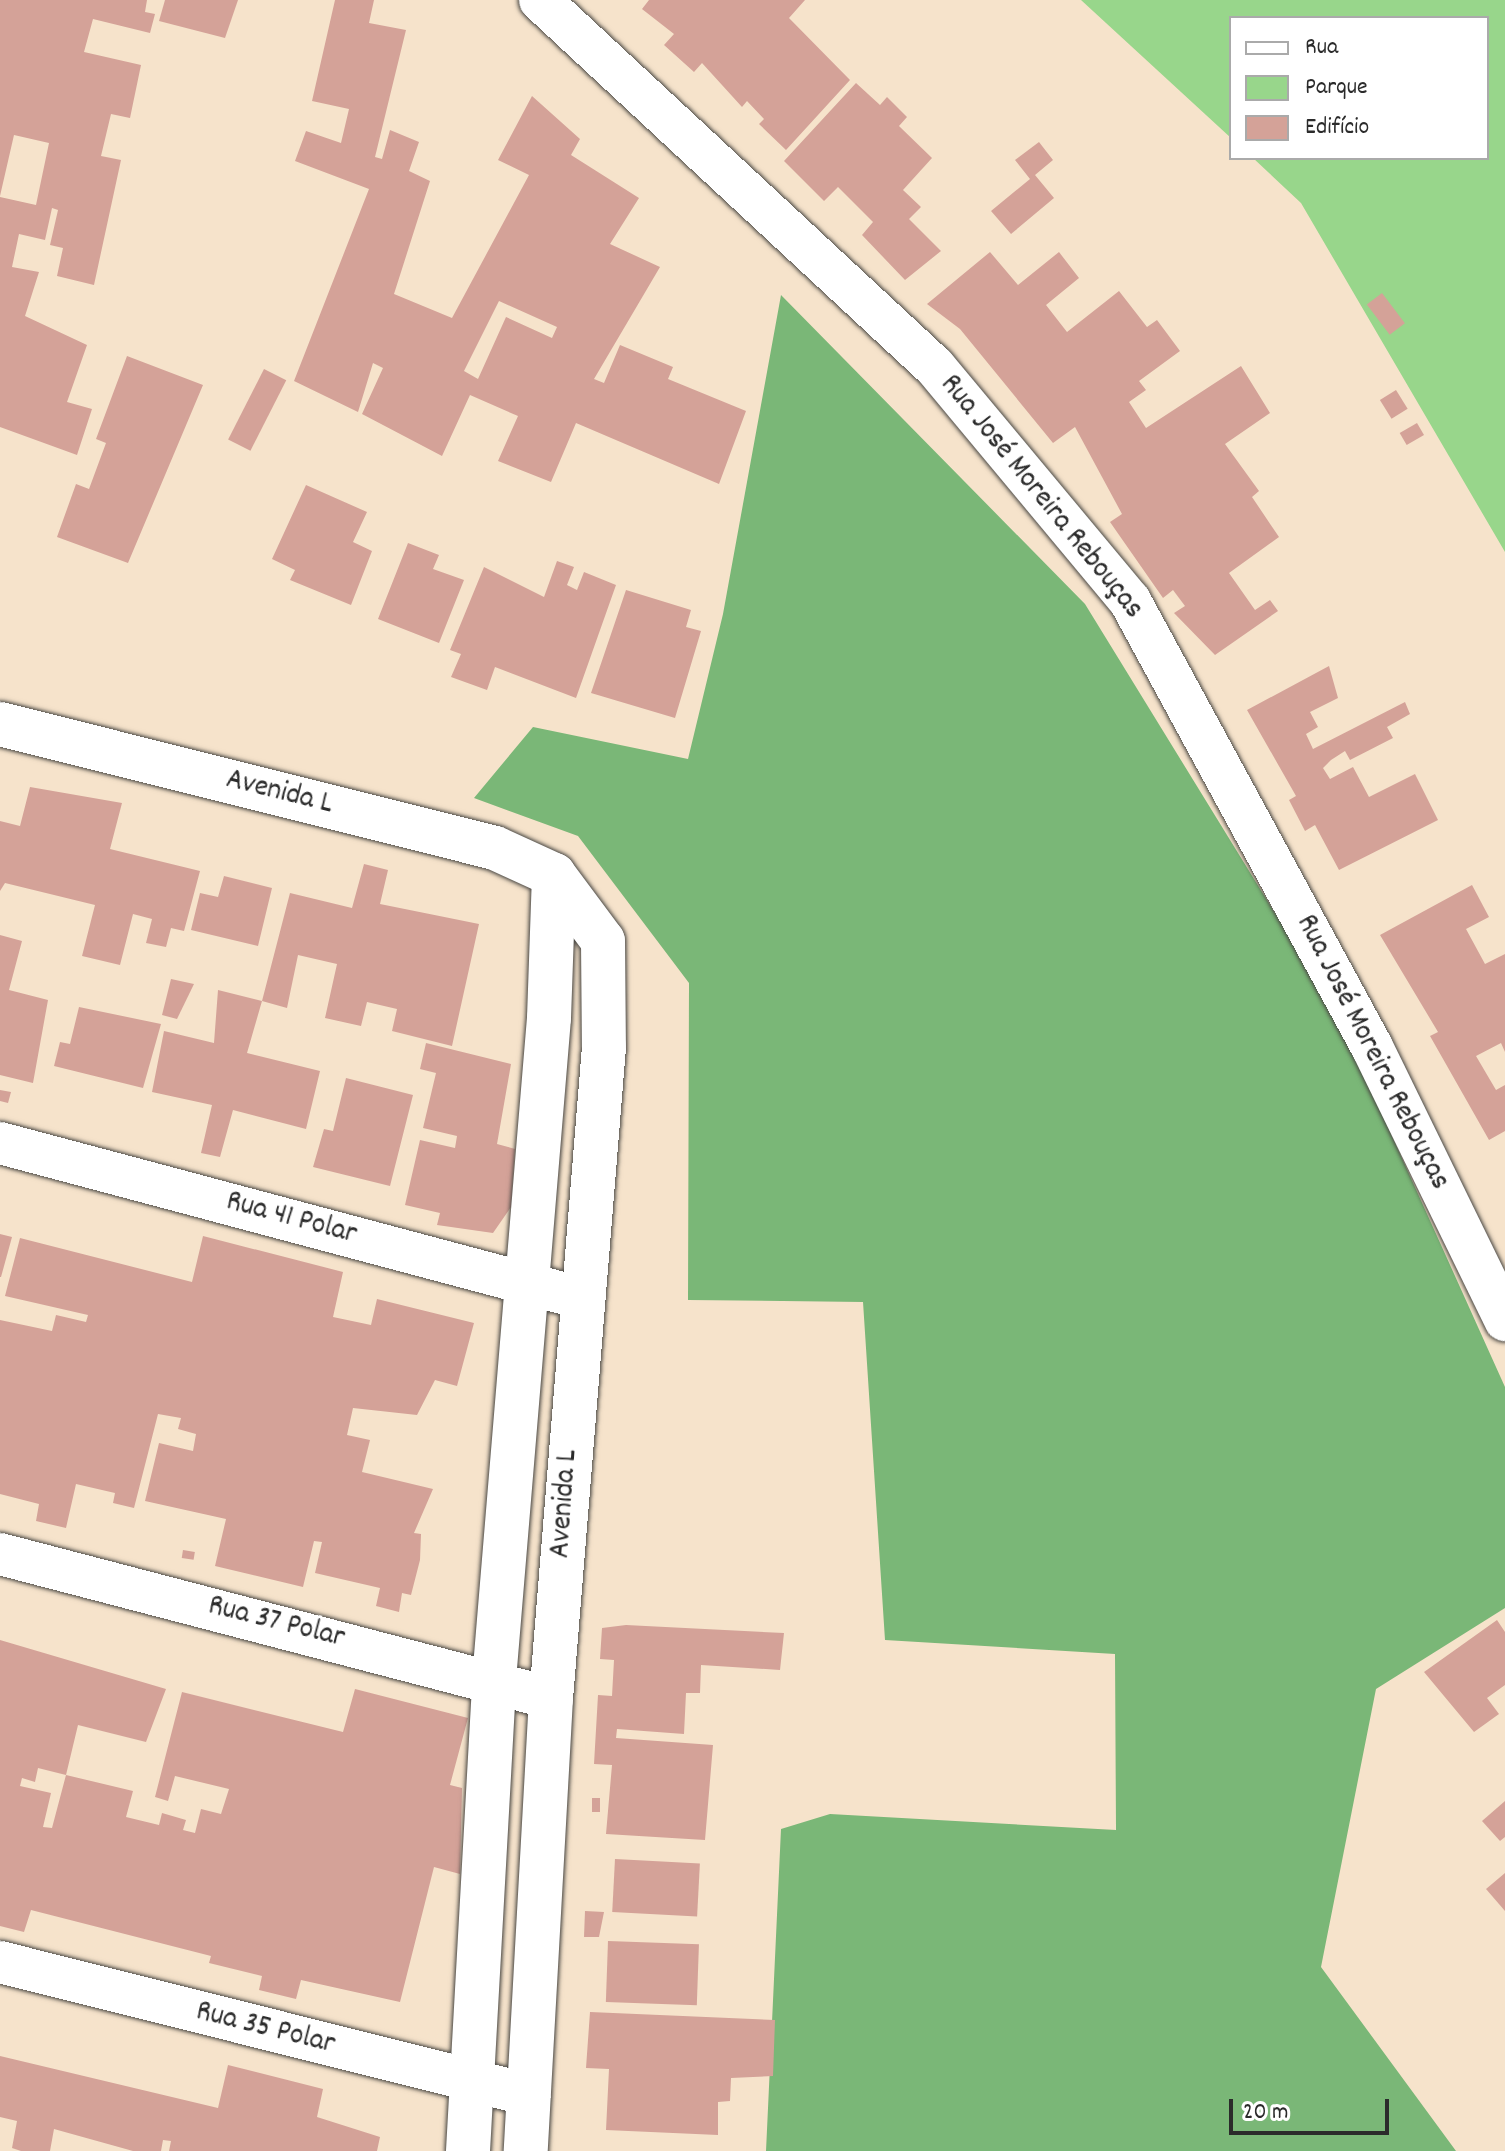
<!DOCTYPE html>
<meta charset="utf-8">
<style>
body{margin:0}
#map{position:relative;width:1505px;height:2151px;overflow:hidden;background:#f6e3cb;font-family:Dekko,sans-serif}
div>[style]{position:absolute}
.green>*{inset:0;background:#98d68b}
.forest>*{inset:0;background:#7ab777}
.building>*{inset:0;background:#d4a298;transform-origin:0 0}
.roads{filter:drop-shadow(0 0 2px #494743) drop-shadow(0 0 2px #494743)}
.minor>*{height:42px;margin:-21px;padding:0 21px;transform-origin:21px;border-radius:21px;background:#fff}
.tertiary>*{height:44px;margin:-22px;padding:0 22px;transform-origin:22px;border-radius:22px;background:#fff}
span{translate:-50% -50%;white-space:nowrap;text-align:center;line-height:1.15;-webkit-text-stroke:6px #fff;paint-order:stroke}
.street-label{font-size:30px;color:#2b2b2b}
.legend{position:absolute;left:1229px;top:16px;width:260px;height:144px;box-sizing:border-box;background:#fff;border:2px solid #aaa;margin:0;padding:10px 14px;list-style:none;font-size:24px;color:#2b2b2b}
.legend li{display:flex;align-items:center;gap:16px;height:40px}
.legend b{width:40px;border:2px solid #aaa}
.scale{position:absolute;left:1229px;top:2099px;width:160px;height:36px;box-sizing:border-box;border:4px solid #2b2b2b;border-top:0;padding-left:10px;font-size:24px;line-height:28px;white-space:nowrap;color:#2b2b2b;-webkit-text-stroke:6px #fff;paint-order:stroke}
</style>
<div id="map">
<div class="green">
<i style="clip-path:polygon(1081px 0,1505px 0,1505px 552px,1301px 203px,1253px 158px,1487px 158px,1487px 18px,1231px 18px,1231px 138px)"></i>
</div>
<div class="forest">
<i style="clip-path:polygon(781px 295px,1085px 604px,1337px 1014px,1505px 1387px,1505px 1608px,1376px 1689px,1321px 1967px,1456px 2151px,766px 2151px,781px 1829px,830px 1814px,1116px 1830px,1115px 1654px,885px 1640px,863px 1302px,688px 1300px,689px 983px,578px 836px,474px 798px,533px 727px,688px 759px,723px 614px)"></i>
</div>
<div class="building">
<i style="clip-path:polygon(0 0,147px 0,145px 12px,155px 14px,150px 33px,93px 19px,84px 52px,141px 65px,130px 118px,111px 114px,101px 156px,121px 160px,94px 285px,57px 276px,63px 248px,50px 245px,58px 210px,52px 208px,45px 240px,19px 234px,12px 267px,39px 272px,25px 316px,87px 345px,67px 402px,92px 409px,77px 455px,0 427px,0 197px,36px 205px,49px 143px,14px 135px,0 196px)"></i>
<i style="clip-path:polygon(165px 0,238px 0,225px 38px,159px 21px)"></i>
<i style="clip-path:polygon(evenodd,335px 0,374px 0,369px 23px,406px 30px,375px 157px,382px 159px,390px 130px,419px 142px,409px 171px,430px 181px,394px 294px,452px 318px,529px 175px,498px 160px,532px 96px,580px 139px,571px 155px,639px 198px,610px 244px,660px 267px,594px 379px,604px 383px,620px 345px,673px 367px,668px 379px,746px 411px,719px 484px,576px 423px,551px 482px,498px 461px,518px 416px,470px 395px,442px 456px,362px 414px,383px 368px,373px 363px,358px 412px,294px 381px,369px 189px,295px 161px,306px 131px,341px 143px,349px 109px,312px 101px,335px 0,499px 301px,557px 327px,552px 338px,506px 317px,478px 379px,464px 371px,499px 301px)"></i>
<i style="clip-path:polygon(649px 0,805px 0,789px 18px,850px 80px,786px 150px,759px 124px,764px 119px,747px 101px,742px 107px,702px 63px,694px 72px,664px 45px,674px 34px,642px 9px)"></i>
<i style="clip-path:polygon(856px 83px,880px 105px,887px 97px,907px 117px,899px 126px,932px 158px,903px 190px,921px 207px,909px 219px,941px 251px,905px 280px,862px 235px,873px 222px,838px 187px,824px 201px,784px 161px)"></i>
<i style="clip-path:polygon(1039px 142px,1053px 160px,1035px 175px,1054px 198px,1011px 234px,991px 211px,1030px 179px,1015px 160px)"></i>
<i style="clip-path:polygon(990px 252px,1018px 285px,1059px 252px,1079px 278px,1046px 305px,1067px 332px,1119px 291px,1147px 327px,1157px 320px,1180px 351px,1139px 381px,1146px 390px,1129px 402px,1146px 428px,1241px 366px,1270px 413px,1225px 444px,1259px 491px,1252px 497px,1279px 537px,1229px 573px,1255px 610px,1270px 600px,1278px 611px,1215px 655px,1174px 613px,1185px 606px,1173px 590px,1163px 598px,1110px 522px,1122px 514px,1075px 427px,1053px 443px,960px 329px,927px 304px)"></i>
<i style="left:1382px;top:293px;width:38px;height:19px;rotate:53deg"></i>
<i style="clip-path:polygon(127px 356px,203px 385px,128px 563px,57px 537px,76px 484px,89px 489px,106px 443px,96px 439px)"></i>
<i style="left:264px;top:369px;width:25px;height:79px;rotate:27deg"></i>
<i style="left:1396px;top:390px;width:22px;height:19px;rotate:58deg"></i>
<i style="left:1417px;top:423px;width:14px;height:20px;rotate:60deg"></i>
<i style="clip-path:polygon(306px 485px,367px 512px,353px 542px,372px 551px,351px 605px,290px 580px,295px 570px,272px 559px)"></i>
<i style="clip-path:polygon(408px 543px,439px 555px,433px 569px,464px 580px,439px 643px,378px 619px)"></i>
<i style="clip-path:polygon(557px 561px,574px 567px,567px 585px,577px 590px,584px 572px,616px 585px,576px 698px,495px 667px,487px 690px,451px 677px,461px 654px,450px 650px,484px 567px,544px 597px)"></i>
<i style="clip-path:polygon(626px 590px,691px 610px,686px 627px,701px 631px,675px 718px,591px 693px)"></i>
<i style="clip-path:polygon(1329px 666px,1338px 698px,1310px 712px,1318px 727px,1306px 734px,1313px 749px,1405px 702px,1410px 714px,1387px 727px,1393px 738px,1350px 760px,1345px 751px,1331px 760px,1323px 768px,1330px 779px,1353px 767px,1369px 797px,1415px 774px,1438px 820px,1339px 870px,1315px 825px,1305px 831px,1289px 800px,1296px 796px,1247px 710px)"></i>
<i style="clip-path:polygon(30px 787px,122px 803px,110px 849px,200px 871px,184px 931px,171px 928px,166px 947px,146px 943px,152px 919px,133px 914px,120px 965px,82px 956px,95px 905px,5px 883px,0 891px,0 821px,20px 826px)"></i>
<i style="clip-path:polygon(364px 864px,388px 870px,380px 904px,479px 924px,452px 1046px,392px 1031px,397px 1009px,367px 1002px,361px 1026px,325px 1018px,337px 964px,298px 955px,287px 1008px,262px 1001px,290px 893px,352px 908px)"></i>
<i style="clip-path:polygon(224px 876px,272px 888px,258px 946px,191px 930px,200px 893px,218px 897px)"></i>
<i style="clip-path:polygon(1472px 885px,1489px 917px,1466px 929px,1485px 964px,1505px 954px,1505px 1052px,1501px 1043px,1476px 1056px,1496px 1090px,1505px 1085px,1505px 1131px,1489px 1140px,1430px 1036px,1438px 1032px,1380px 935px)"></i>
<i style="clip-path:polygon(0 935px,22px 941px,9px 990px,48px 1000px,33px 1083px,0 1075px)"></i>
<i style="clip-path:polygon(171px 979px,194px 984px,177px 1019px,162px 1015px)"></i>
<i style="clip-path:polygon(218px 990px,262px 1001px,247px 1053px,320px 1071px,306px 1129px,233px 1110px,220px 1157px,201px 1153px,212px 1105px,152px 1092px,164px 1031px,214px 1043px)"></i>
<i style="clip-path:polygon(79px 1007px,161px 1024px,143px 1088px,54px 1066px,60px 1042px,70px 1044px)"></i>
<i style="clip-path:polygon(426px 1043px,511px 1064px,497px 1144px,515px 1149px,511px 1207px,493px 1233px,437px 1225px,440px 1213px,405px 1205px,420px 1140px,455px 1148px,457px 1136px,423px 1128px,436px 1073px,420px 1069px)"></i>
<i style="clip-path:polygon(346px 1078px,413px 1095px,390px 1186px,313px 1167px,324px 1129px,333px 1131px)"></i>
<i style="clip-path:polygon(0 1090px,11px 1092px,8px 1103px,0 1101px)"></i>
<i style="clip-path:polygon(0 1234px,12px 1237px,1px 1277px,0 1277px)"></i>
<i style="clip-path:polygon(203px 1236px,343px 1272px,333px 1317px,371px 1325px,377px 1299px,474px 1323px,457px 1386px,435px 1380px,417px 1415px,353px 1408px,347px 1435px,370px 1440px,362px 1472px,433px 1489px,414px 1533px,421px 1534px,420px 1560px,411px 1595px,402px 1593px,399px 1612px,376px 1606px,380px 1588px,315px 1573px,322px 1542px,314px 1541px,303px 1587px,215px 1566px,226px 1519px,145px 1501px,159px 1443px,193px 1451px,196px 1434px,178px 1429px,181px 1418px,158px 1414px,134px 1508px,113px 1503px,115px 1493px,76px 1484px,66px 1528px,36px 1521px,39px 1504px,0 1494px,0 1320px,52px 1331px,56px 1315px,86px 1322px,88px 1315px,5px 1296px,20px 1238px,192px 1282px)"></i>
<i style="left:183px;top:1550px;width:12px;height:8px;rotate:9deg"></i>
<i style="clip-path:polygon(1497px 1620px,1505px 1632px,1505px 1685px,1487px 1698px,1499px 1714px,1474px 1732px,1424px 1672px)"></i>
<i style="clip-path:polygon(626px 1625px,784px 1633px,780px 1670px,701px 1665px,700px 1693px,686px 1693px,684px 1734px,617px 1729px,616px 1738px,713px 1745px,705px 1840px,606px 1834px,612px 1765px,594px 1764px,598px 1695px,612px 1696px,614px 1660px,600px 1659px,602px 1628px)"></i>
<i style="clip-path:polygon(0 1640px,166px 1689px,146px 1742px,78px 1725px,66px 1775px,38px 1768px,35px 1782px,22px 1778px,20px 1786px,51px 1793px,43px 1827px,52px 1828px,66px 1775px,133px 1791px,126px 1817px,159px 1825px,162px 1813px,186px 1820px,183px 1830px,195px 1833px,201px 1809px,221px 1814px,229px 1789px,175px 1776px,168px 1801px,155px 1797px,182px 1692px,343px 1732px,355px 1689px,468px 1718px,450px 1785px,462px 1788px,460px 1874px,434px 1867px,400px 2002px,301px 1980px,296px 1999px,259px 1990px,262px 1976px,209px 1963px,211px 1956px,31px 1910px,24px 1932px,0 1926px)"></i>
<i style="left:592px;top:1798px;width:8px;height:14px"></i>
<i style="clip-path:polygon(1505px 1801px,1505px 1837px,1500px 1841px,1482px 1821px)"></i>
<i style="left:615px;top:1859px;width:85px;height:53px;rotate:3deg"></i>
<i style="clip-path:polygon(1505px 1873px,1505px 1911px,1486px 1889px)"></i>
<i style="clip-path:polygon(585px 1911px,604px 1912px,599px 1937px,584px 1937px)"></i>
<i style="left:608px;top:1941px;width:91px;height:61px;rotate:2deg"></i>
<i style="clip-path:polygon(590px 2012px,775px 2020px,773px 2076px,731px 2078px,730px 2101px,718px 2102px,718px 2135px,606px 2130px,609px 2069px,586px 2068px)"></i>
<i style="clip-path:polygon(0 2056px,218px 2108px,228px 2065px,323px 2089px,317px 2117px,380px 2137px,377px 2151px,169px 2151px,171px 2141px,163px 2140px,161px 2151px,133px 2151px,54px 2129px,50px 2151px,21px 2151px,12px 2148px,17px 2121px,0 2117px)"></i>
</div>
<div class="roads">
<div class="minor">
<i style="left:540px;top:0;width:539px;rotate:42.9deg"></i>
<i style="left:935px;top:367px;width:305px;rotate:50.2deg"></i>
<i style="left:1130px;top:601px;width:507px;rotate:61.52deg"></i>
<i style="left:1372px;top:1047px;width:304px;rotate:64deg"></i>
<i style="left:0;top:1143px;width:601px;rotate:14.94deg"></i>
<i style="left:0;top:1554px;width:570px;rotate:14.65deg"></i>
<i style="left:0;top:1962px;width:546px;rotate:14.09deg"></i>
</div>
<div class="tertiary">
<i style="left:0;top:724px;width:510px;rotate:14.06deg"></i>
<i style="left:495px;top:848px;width:65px;rotate:24.6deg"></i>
<i style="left:554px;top:875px;width:82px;rotate:53.4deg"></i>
<i style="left:603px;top:941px;width:106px;rotate:89.5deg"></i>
<i style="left:604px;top:1047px;width:653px;rotate:94.65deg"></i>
<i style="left:551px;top:1698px;width:454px;rotate:93.2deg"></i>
<i style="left:468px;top:2151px;width:472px;rotate:-86.8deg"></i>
<i style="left:494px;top:1680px;width:664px;rotate:-85.25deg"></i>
<i style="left:549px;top:1018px;width:143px;rotate:-88deg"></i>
</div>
</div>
<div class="street-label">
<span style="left:1040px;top:498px;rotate:51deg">Rua José Moreira Rebouças</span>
<span style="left:279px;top:794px;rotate:14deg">Avenida L</span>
<span style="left:1371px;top:1053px;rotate:63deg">Rua José Moreira Rebouças</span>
<span style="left:291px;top:1220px;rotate:15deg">Rua 41 Polar</span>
<span style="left:566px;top:1504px;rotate:-86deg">Avenida L</span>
<span style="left:276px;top:1624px;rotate:14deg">Rua 37 Polar</span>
<span style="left:265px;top:2030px;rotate:14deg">Rua 35 Polar</span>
</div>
<ul class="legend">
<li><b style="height:10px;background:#fff"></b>Rua</li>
<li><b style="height:22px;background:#98d68b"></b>Parque</li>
<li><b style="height:22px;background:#d4a298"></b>Edifício</li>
</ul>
<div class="scale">20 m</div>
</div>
